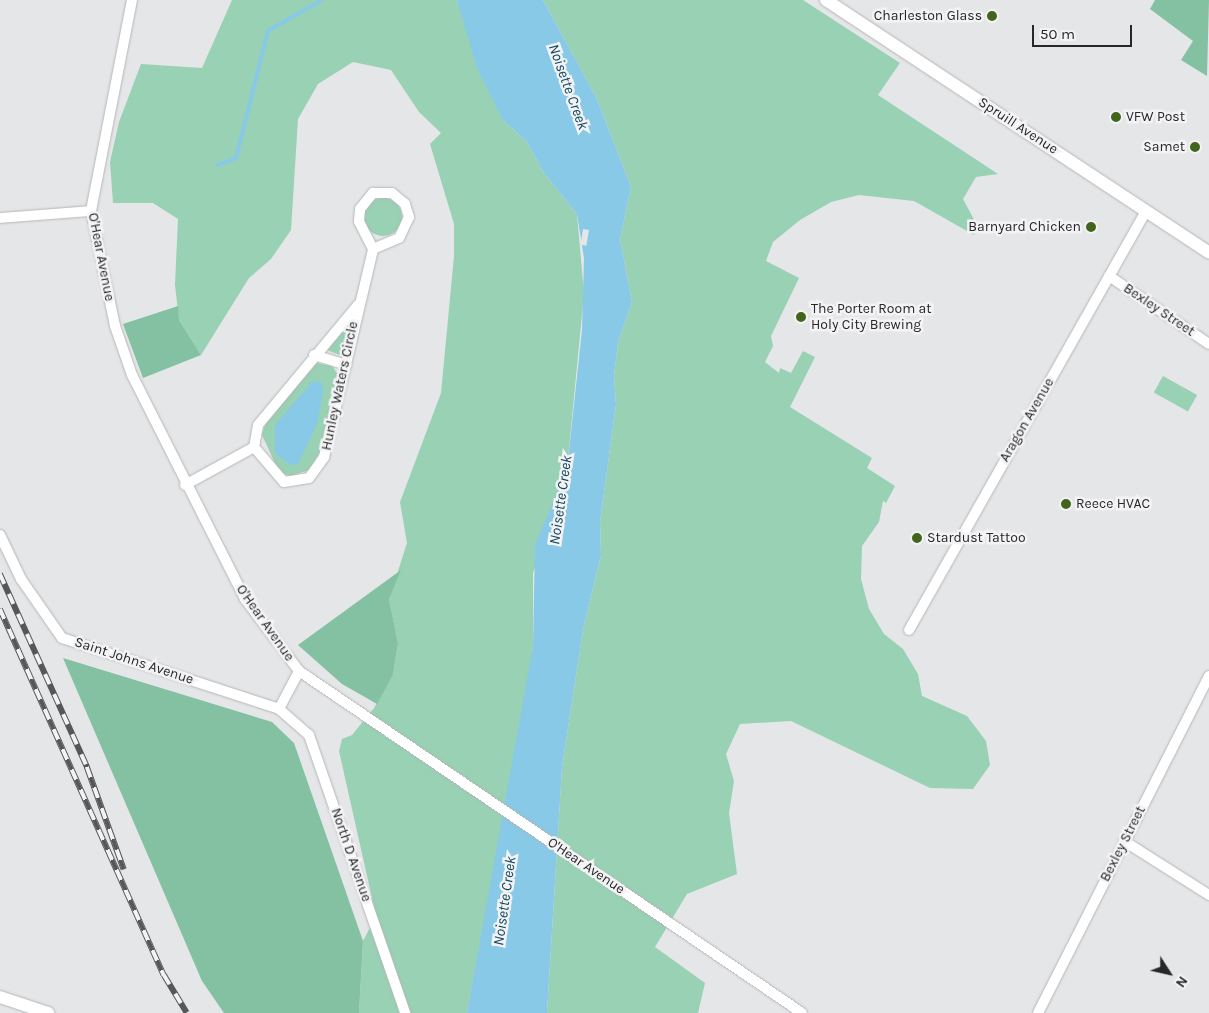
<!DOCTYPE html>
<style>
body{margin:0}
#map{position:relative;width:1209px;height:1013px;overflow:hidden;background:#e5e6e8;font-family:Karla,sans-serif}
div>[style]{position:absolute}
.green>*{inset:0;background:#98d1b4;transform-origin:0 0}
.round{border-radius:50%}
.forest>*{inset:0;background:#83c1a2}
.water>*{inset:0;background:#87c9e7}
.pier>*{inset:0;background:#e5e6e8;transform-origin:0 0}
.stream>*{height:4px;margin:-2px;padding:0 2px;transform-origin:2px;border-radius:2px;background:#87c9e7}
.roads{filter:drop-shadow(0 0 1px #b5b6b7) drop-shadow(0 0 1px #b5b6b7)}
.minor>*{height:10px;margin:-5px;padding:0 5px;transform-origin:5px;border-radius:5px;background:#fff}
.tertiary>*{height:12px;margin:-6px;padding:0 6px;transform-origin:6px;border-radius:6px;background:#fff}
.rail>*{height:5.5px;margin-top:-2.75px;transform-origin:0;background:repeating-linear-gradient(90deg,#f3f3f5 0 11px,#575758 0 22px);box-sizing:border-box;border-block:1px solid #575758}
.dots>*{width:14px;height:14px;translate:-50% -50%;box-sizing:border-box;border:2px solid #f3f3f5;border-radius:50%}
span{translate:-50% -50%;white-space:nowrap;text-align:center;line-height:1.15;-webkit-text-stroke:5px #f3f3f5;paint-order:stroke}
.poi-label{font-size:14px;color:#272728}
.right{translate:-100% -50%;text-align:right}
.left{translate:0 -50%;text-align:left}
.street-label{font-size:14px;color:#272728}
.water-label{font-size:15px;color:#11485d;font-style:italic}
.north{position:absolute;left:1144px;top:948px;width:50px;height:50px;-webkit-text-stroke:4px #f3f3f5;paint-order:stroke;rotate:125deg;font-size:14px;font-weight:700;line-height:20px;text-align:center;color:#272728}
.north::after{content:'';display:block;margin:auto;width:18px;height:22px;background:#272728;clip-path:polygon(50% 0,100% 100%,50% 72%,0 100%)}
.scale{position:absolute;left:1032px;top:25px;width:100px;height:22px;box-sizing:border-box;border:2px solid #272728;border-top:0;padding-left:6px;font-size:15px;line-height:18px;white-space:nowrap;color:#272728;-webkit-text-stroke:4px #f3f3f5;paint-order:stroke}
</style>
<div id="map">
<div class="green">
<i style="clip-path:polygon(232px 0,457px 0,503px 120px,527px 142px,544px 173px,577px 214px,584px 294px,567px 469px,533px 573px,533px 646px,519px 740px,467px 1013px,359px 1013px,363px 941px,376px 916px,339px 751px,342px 739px,352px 735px,374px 708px,393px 675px,398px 643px,389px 599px,407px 543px,400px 502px,441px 393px,454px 256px,454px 224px,430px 144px,441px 133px,419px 112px,391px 70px,353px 62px,318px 84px,298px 119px,291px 230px,271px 259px,249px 278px,201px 355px,179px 320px,175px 285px,178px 219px,153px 203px,113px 203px,110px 162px,119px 122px,141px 64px,202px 68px)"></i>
<i style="clip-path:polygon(543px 0,803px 0,900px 63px,878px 95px,998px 174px,976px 177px,963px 199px,978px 227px,974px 235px,914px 201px,859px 195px,831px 202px,800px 220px,773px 242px,766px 261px,799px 278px,771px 336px,773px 346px,765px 362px,779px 373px,780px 368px,791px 373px,803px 351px,815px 357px,790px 407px,872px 458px,867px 468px,895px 486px,886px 503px,883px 501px,879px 522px,862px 546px,861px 579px,869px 609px,884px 634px,903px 649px,918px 674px,922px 696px,967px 716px,986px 741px,990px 765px,973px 789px,930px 788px,791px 721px,740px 724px,726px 754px,734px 781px,729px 813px,737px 874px,687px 894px,655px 947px,705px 983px,698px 1013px,547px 1013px,562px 767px,583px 630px,601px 555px,600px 522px,616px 404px,614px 376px,618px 342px,632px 302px,620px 239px,631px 187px,597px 99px)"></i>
<i class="round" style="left:364px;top:198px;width:38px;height:38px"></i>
<i style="clip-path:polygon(350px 323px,342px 356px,327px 350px,327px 348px)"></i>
<i style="clip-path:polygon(316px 363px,332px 366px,339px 376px,323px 445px,310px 470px,290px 476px,279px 472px,262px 435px,265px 424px)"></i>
<i style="left:1163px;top:376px;width:39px;height:19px;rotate:29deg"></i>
</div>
<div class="forest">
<i style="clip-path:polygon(1155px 0,1209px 0,1207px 76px,1181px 60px,1193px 41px,1150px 9px)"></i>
<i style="clip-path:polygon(178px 306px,179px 320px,201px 355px,143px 378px,123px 324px)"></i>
<i style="clip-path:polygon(401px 570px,389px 599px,398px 643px,393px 675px,377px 704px,342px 684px,298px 645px)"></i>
<i style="clip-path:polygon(63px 658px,272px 722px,294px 743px,363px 941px,359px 1013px,224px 1013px,202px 981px)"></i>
</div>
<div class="water">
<i style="clip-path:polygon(457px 0,543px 0,597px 99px,631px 187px,620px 239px,632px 302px,618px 342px,614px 376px,616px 404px,600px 522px,601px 555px,583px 630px,562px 767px,547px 1013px,467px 1013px,533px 646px,535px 545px,567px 469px,582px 330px,584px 258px,577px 214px,544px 173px,527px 142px,503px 120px,477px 68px)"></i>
<i style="clip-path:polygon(313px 381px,322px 383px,323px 391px,317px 424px,298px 464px,290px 465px,275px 453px,275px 425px)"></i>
</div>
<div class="pier">
<i style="left:583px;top:229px;width:6px;height:16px;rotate:9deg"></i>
</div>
<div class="stream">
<i style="left:218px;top:165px;width:19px;rotate:-21deg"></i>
<i style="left:236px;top:158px;width:131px;rotate:-75.9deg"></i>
<i style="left:268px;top:31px;width:62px;rotate:-29.9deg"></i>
</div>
<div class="roads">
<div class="minor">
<i style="left:132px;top:0;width:215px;rotate:101deg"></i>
<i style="left:91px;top:211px;width:117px;rotate:78.2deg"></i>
<i style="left:115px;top:326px;width:52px;rotate:70.9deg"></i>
<i style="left:132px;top:375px;width:251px;rotate:63.2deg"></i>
<i style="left:245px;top:599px;width:90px;rotate:53.1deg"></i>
<i style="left:299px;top:671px;width:608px;rotate:34.21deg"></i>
<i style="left:373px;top:193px;width:19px"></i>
<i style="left:392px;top:193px;width:17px;rotate:40deg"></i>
<i style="left:405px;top:204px;width:14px;rotate:73deg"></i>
<i style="left:409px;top:217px;width:23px;rotate:115deg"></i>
<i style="left:399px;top:238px;width:28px;rotate:157deg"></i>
<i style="left:373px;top:249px;width:31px;rotate:-117deg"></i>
<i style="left:359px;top:221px;width:12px;rotate:-85deg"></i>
<i style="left:360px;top:209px;width:21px;rotate:-51deg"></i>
<i style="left:0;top:218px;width:91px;rotate:-4.4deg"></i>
<i style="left:1109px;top:276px;width:121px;rotate:34.2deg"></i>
<i style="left:358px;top:305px;width:156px;rotate:129.8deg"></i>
<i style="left:258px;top:425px;width:22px;rotate:100deg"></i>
<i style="left:254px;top:447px;width:46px;rotate:49.4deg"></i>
<i style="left:284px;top:482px;width:25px;rotate:-9deg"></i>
<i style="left:309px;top:478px;width:26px;rotate:-54deg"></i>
<i style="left:324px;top:457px;width:214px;rotate:-76.7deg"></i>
<i style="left:314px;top:355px;width:34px;rotate:17deg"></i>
<i style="left:185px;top:485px;width:79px;rotate:-28.8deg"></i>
<i style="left:0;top:535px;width:49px;rotate:64.5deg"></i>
<i style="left:21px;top:579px;width:72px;rotate:55.2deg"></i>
<i style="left:62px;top:638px;width:228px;rotate:18.1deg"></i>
<i style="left:279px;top:709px;width:40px;rotate:41deg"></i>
<i style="left:309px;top:735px;width:294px;rotate:70.9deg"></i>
<i style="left:909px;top:630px;width:481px;rotate:-60.5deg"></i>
<i style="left:279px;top:709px;width:43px;rotate:-62.2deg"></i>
<i style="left:1124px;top:841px;width:101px;rotate:32.4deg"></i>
<i style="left:1038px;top:1013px;width:378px;rotate:-63.1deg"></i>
</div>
<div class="tertiary">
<i style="left:826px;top:0;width:459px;rotate:33.4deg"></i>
<i style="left:0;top:997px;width:51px;rotate:18.4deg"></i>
</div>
</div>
<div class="rail">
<i style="left:0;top:574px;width:212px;rotate:65.7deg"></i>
<i style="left:87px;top:767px;width:109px;rotate:70.2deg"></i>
<i style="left:0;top:609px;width:401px;rotate:65.9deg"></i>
<i style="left:164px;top:975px;width:44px;rotate:58.8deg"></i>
</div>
<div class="dots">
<i style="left:992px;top:16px;background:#42651d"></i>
<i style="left:1116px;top:117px;background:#42651d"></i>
<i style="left:1195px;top:147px;background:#42651d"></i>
<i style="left:1091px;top:227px;background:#42651d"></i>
<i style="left:801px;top:317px;background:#42651d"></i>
<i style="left:1066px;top:504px;background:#42651d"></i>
<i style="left:917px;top:538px;background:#42651d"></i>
</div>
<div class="poi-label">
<span class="right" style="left:982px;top:16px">Charleston Glass</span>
<span class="left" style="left:1126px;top:117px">VFW Post</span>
<span class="right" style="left:1185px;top:147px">Samet</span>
<span class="right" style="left:1081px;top:227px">Barnyard Chicken</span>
<span class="left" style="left:811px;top:317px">The Porter Room at<br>Holy City Brewing</span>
<span class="left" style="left:1076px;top:504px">Reece HVAC</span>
<span class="left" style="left:927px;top:538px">Stardust Tattoo</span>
</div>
<div class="street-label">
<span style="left:1018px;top:126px;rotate:33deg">Spruill Avenue</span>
<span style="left:101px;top:257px;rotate:79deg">O'Hear Avenue</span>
<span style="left:1159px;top:310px;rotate:34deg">Bexley Street</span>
<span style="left:340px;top:386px;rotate:-78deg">Hunley Waters Circle</span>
<span style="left:1027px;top:420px;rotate:-60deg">Aragon Avenue</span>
<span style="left:265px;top:623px;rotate:55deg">O'Hear Avenue</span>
<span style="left:134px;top:661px;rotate:18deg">Saint Johns Avenue</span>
<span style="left:1123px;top:844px;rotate:-63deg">Bexley Street</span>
<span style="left:351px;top:855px;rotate:71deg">North D Avenue</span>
<span style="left:586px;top:866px;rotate:34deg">O'Hear Avenue</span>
</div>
<div class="water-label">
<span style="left:568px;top:87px;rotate:70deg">Noisette Creek</span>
<span style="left:561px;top:500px;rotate:-82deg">Noisette Creek</span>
<span style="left:505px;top:901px;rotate:-82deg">Noisette Creek</span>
</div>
<div class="north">N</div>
<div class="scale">50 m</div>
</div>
